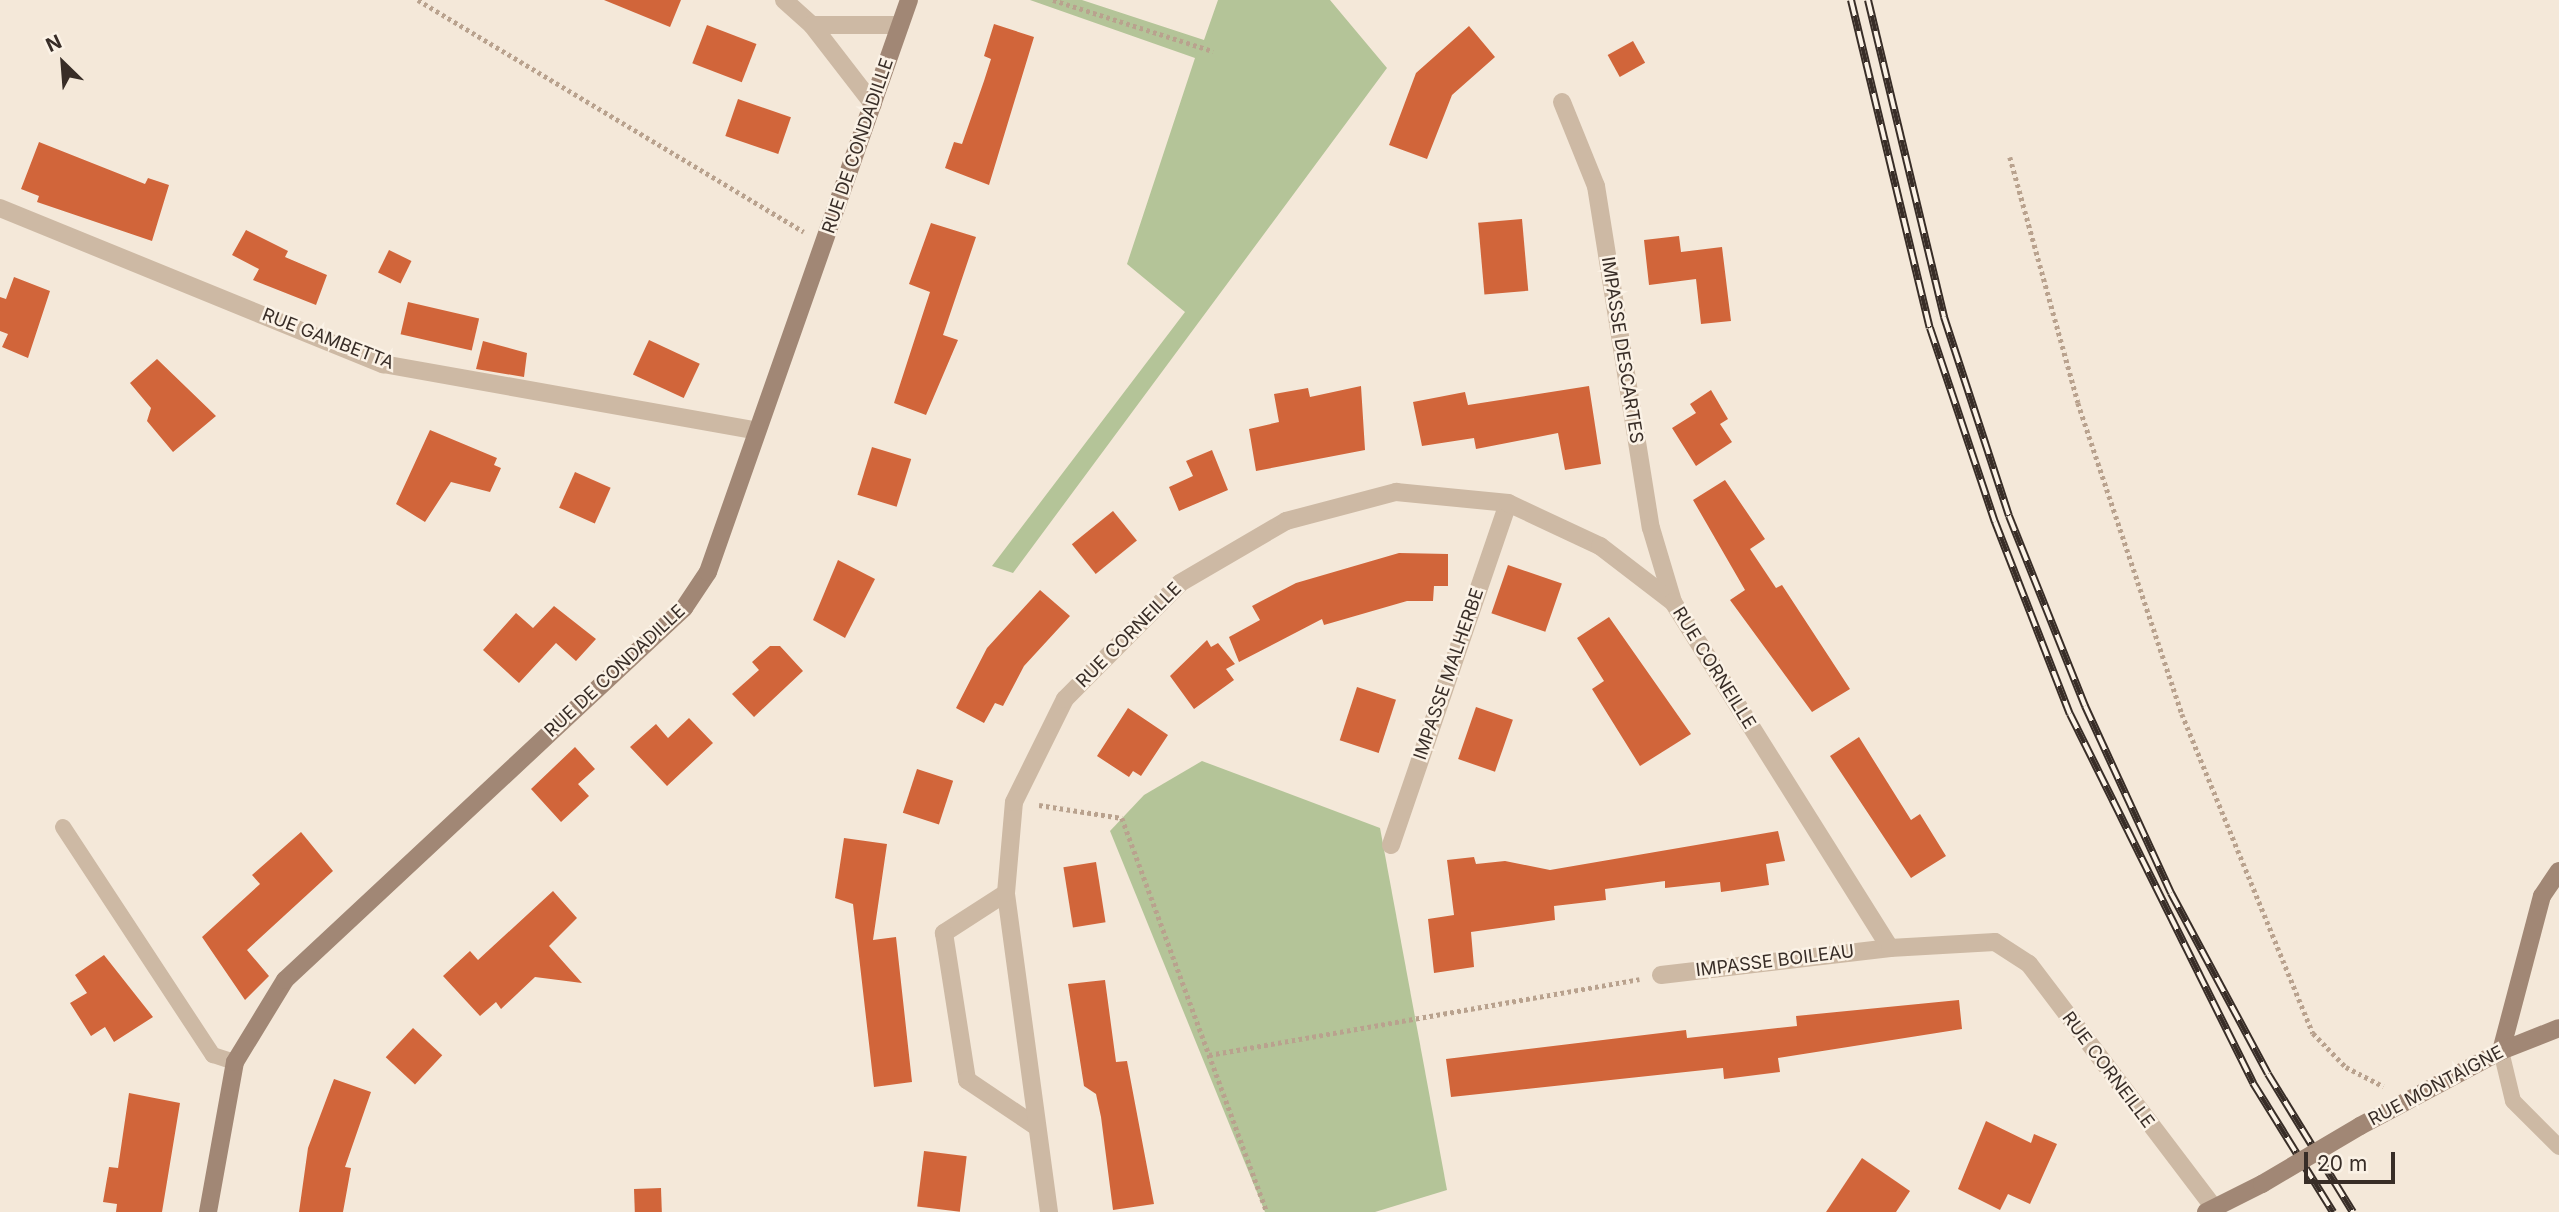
<!DOCTYPE html>
<style>
body{margin:0}
#map{position:relative;width:2559px;height:1212px;overflow:hidden;background:#f4e8d9;font-family:Inter,sans-serif}
div>[style]{position:absolute}
.green>*{inset:0;background:#b4c498}
.building>*{inset:0;background:#d1653a;transform-origin:0 0}
.path>*{height:4.5px;margin-top:-2.25px;transform-origin:0;background:repeating-linear-gradient(90deg,#b9a28e 0 3.5px,transparent 0 7px)}
.lane>*{height:16px;margin:-8px;padding:0 8px;transform-origin:8px;border-radius:8px;background:#cdb9a4}
.street>*{height:18px;margin:-9px;padding:0 9px;transform-origin:9px;border-radius:9px;background:#cdb9a4}
.secondary>*{height:18px;margin:-9px;padding:0 9px;transform-origin:9px;border-radius:9px;background:#a18775}
.rail>*{height:8px;margin-top:-4px;transform-origin:0;background:repeating-linear-gradient(90deg,#fbf2e6 0 16px,#382d27 0 32px);box-sizing:border-box;border-block:2px solid #382d27}
.secondary-bridge>*{height:18px;margin:-9px;padding:0 9px;transform-origin:9px;border-radius:9px;background:#a18775}
span{translate:-50% -50%;white-space:nowrap;text-align:center;line-height:1.15;-webkit-text-stroke:5px #fbf2e6;paint-order:stroke}
.street-label{font-size:18px;color:#382d27}
.north{position:absolute;left:28px;top:28px;width:70px;height:70px;-webkit-text-stroke:5px #fbf2e6;paint-order:stroke;rotate:335deg;font-size:19px;font-weight:700;line-height:28px;text-align:center;color:#382d27}
.north::after{content:'';display:block;margin:auto;width:24px;height:32px;background:#382d27;clip-path:polygon(50% 0,100% 100%,50% 72%,0 100%)}
.scale{position:absolute;left:2304px;top:1152px;width:91px;height:32px;box-sizing:border-box;border:4px solid #382d27;border-top:0;padding-left:9px;font-size:21px;line-height:24px;white-space:nowrap;color:#382d27;-webkit-text-stroke:5px #fbf2e6;paint-order:stroke}
</style>
<div id="map">
<div class="green">
<i style="clip-path:polygon(1030px 0,1082px 0,1204px 40px,1218px 0,1330px 0,1387px 68px,1013px 573px,992px 566px,1185px 312px,1127px 264px,1195px 58px)"></i>
<i style="clip-path:polygon(1202px 761px,1380px 828px,1447px 1190px,1375px 1212px,1265px 1212px,1110px 831px,1144px 795px)"></i>
</div>
<div class="building">
<i style="clip-path:polygon(604px 0,681px 0,670px 27px)"></i>
<i style="clip-path:polygon(994px 24px,1034px 37px,989px 185px,945px 168px,954px 142px,962px 144px,984px 81px,991px 59px,984px 56px)"></i>
<i style="left:707px;top:25px;width:53px;height:41px;rotate:21deg"></i>
<i style="clip-path:polygon(1469px 26px,1495px 57px,1452px 95px,1427px 159px,1389px 145px,1416px 73px)"></i>
<i style="left:1633px;top:41px;width:25px;height:29px;rotate:61deg"></i>
<i style="left:738px;top:99px;width:56px;height:39px;rotate:19deg"></i>
<i style="clip-path:polygon(39px 142px,145px 184px,148px 178px,169px 185px,152px 241px,37px 202px,39px 196px,21px 189px)"></i>
<i style="left:1522px;top:219px;width:72px;height:44px;rotate:85deg"></i>
<i style="clip-path:polygon(931px 223px,976px 237px,943px 335px,958px 340px,926px 415px,894px 403px,930px 292px,909px 284px)"></i>
<i style="clip-path:polygon(246px 230px,288px 251px,285px 257px,327px 275px,316px 305px,253px 280px,259px 269px,232px 255px)"></i>
<i style="clip-path:polygon(1679px 236px,1681px 252px,1722px 247px,1731px 321px,1701px 324px,1696px 279px,1649px 285px,1644px 240px)"></i>
<i style="left:389px;top:250px;width:25px;height:25px;rotate:26deg"></i>
<i style="clip-path:polygon(14px 277px,50px 291px,28px 358px,2px 347px,8px 334px,0 331px,0 297px,6px 299px)"></i>
<i style="left:408px;top:302px;width:73px;height:33px;rotate:13deg"></i>
<i style="left:649px;top:340px;width:56px;height:38px;rotate:25deg"></i>
<i style="clip-path:polygon(483px 341px,527px 353px,524px 377px,476px 369px)"></i>
<i style="clip-path:polygon(157px 359px,216px 416px,173px 452px,147px 421px,151px 408px,130px 383px)"></i>
<i style="clip-path:polygon(1361px 386px,1365px 450px,1256px 471px,1249px 429px,1279px 422px,1274px 394px,1308px 388px,1310px 397px)"></i>
<i style="clip-path:polygon(1589px 386px,1601px 464px,1565px 470px,1558px 433px,1476px 449px,1474px 438px,1422px 446px,1413px 402px,1465px 392px,1468px 405px)"></i>
<i style="clip-path:polygon(1711px 390px,1728px 419px,1720px 424px,1732px 442px,1696px 466px,1672px 428px,1696px 413px,1690px 404px)"></i>
<i style="clip-path:polygon(430px 430px,497px 458px,494px 465px,501px 468px,490px 492px,451px 482px,425px 522px,396px 504px)"></i>
<i style="left:872px;top:447px;width:41px;height:50px;rotate:17deg"></i>
<i style="clip-path:polygon(1212px 450px,1228px 490px,1179px 511px,1169px 487px,1193px 476px,1186px 461px)"></i>
<i style="left:575px;top:472px;width:39px;height:39px;rotate:24deg"></i>
<i style="clip-path:polygon(1725px 480px,1765px 539px,1750px 549px,1776px 588px,1782px 585px,1850px 689px,1812px 712px,1730px 600px,1745px 590px,1693px 500px)"></i>
<i style="left:1113px;top:511px;width:38px;height:53px;rotate:51deg"></i>
<i style="clip-path:polygon(1399px 553px,1448px 554px,1448px 586px,1434px 586px,1433px 601px,1407px 601px,1324px 625px,1322px 619px,1239px 662px,1229px 637px,1260px 620px,1252px 606px,1296px 583px)"></i>
<i style="clip-path:polygon(838px 560px,875px 579px,845px 638px,813px 620px)"></i>
<i style="left:1508px;top:565px;width:57px;height:51px;rotate:19deg"></i>
<i style="clip-path:polygon(1040px 590px,1070px 616px,1024px 666px,1003px 706px,995px 703px,984px 723px,956px 708px,987px 648px)"></i>
<i style="clip-path:polygon(554px 606px,596px 639px,576px 661px,556px 643px,519px 683px,483px 650px,516px 613px,533px 628px)"></i>
<i style="clip-path:polygon(1609px 617px,1691px 734px,1640px 766px,1592px 689px,1604px 681px,1577px 638px)"></i>
<i style="clip-path:polygon(1207px 640px,1211px 647px,1218px 643px,1235px 664px,1226px 669px,1234px 680px,1194px 709px,1170px 676px)"></i>
<i style="clip-path:polygon(770px 646px,780px 646px,803px 671px,754px 717px,732px 694px,759px 670px,752px 662px)"></i>
<i style="left:1357px;top:687px;width:41px;height:56px;rotate:18deg"></i>
<i style="left:1476px;top:707px;width:39px;height:55px;rotate:19deg"></i>
<i style="clip-path:polygon(1128px 708px,1168px 735px,1141px 776px,1133px 771px,1129px 777px,1097px 756px)"></i>
<i style="clip-path:polygon(689px 718px,713px 743px,667px 786px,630px 747px,656px 724px,668px 738px)"></i>
<i style="clip-path:polygon(1859px 737px,1911px 820px,1920px 814px,1946px 856px,1911px 878px,1830px 756px)"></i>
<i style="clip-path:polygon(575px 747px,595px 769px,578px 784px,589px 796px,561px 822px,531px 789px)"></i>
<i style="left:917px;top:769px;width:38px;height:46px;rotate:18deg"></i>
<i style="clip-path:polygon(1778px 831px,1785px 861px,1766px 864px,1769px 885px,1721px 892px,1720px 882px,1665px 888px,1665px 881px,1605px 889px,1606px 900px,1554px 906px,1555px 920px,1471px 932px,1474px 967px,1434px 973px,1428px 919px,1454px 915px,1447px 860px,1474px 857px,1476px 864px,1505px 861px,1550px 870px)"></i>
<i style="clip-path:polygon(301px 832px,333px 871px,247px 950px,269px 976px,245px 1000px,202px 937px,260px 884px,252px 875px)"></i>
<i style="clip-path:polygon(844px 838px,887px 844px,873px 940px,896px 937px,912px 1082px,874px 1087px,853px 904px,835px 898px)"></i>
<i style="left:1096px;top:862px;width:61px;height:33px;rotate:81deg"></i>
<i style="clip-path:polygon(553px 891px,577px 918px,549px 946px,582px 983px,535px 977px,501px 1009px,496px 1002px,480px 1016px,443px 976px,470px 951px,478px 960px)"></i>
<i style="clip-path:polygon(104px 955px,153px 1017px,114px 1042px,105px 1027px,91px 1036px,70px 1003px,87px 993px,75px 975px)"></i>
<i style="clip-path:polygon(1105px 980px,1116px 1062px,1127px 1061px,1154px 1204px,1113px 1210px,1101px 1117px,1096px 1094px,1084px 1086px,1068px 984px)"></i>
<i style="clip-path:polygon(1959px 1000px,1962px 1029px,1778px 1058px,1780px 1072px,1724px 1079px,1723px 1068px,1451px 1097px,1446px 1059px,1686px 1030px,1687px 1038px,1797px 1026px,1796px 1016px)"></i>
<i style="left:413px;top:1028px;width:40px;height:40px;rotate:43deg"></i>
<i style="clip-path:polygon(334px 1079px,371px 1092px,345px 1167px,351px 1168px,343px 1212px,299px 1212px,308px 1148px)"></i>
<i style="clip-path:polygon(129px 1093px,180px 1103px,162px 1212px,116px 1212px,117px 1204px,103px 1202px,109px 1167px,118px 1168px)"></i>
<i style="clip-path:polygon(1986px 1121px,2031px 1143px,2034px 1134px,2057px 1144px,2030px 1204px,2008px 1194px,2000px 1210px,1958px 1189px)"></i>
<i style="left:924px;top:1151px;width:43px;height:56px;rotate:7deg"></i>
<i style="clip-path:polygon(1862px 1158px,1910px 1191px,1896px 1212px,1826px 1212px)"></i>
<i style="left:661px;top:1188px;width:24px;height:27px;rotate:88deg"></i>
</div>
<div class="path">
<i style="left:418px;top:0;width:450px;rotate:31deg"></i>
<i style="left:1053px;top:0;width:168px;rotate:17.7deg"></i>
<i style="left:2010px;top:157px;width:255px;rotate:74.5deg"></i>
<i style="left:2078px;top:403px;width:328px;rotate:71.5deg"></i>
<i style="left:2182px;top:714px;width:345px;rotate:67.7deg"></i>
<i style="left:2313px;top:1033px;width:47px;rotate:45.9deg"></i>
<i style="left:2346px;top:1067px;width:42px;rotate:27.2deg"></i>
<i style="left:1039px;top:805px;width:84px;rotate:8.9deg"></i>
<i style="left:1122px;top:818px;width:420px;rotate:69.8deg"></i>
<i style="left:1209px;top:1055px;width:437px;rotate:-10deg"></i>
</div>
<div class="lane">
<i style="left:63px;top:827px;width:273px;rotate:56.7deg"></i>
<i style="left:213px;top:1055px;width:23px;rotate:18deg"></i>
<i style="left:2501px;top:1051px;width:51px;rotate:76.5deg"></i>
<i style="left:2513px;top:1101px;width:65px;rotate:45deg"></i>
</div>
<div class="street">
<i style="left:784px;top:0;width:38px;rotate:42deg"></i>
<i style="left:1562px;top:102px;width:91px;rotate:68deg"></i>
<i style="left:1596px;top:186px;width:346px;rotate:80.9deg"></i>
<i style="left:1651px;top:528px;width:77px;rotate:73.4deg"></i>
<i style="left:873px;top:104px;width:100px;rotate:-127.7deg"></i>
<i style="left:812px;top:25px;width:88px"></i>
<i style="left:0;top:208px;width:414px;rotate:22.2deg"></i>
<i style="left:383px;top:364px;width:378px;rotate:10.1deg"></i>
<i style="left:1391px;top:845px;width:361px;rotate:-71.1deg"></i>
<i style="left:1006px;top:893px;width:74px;rotate:147.2deg"></i>
<i style="left:944px;top:933px;width:149px;rotate:81.1deg"></i>
<i style="left:967px;top:1080px;width:84px;rotate:33.9deg"></i>
<i style="left:1661px;top:975px;width:231px;rotate:-6.7deg"></i>
<i style="left:1049px;top:1212px;width:322px;rotate:-97.7deg"></i>
<i style="left:1006px;top:893px;width:91px;rotate:-85deg"></i>
<i style="left:1014px;top:802px;width:115px;rotate:-63.7deg"></i>
<i style="left:1065px;top:699px;width:163px;rotate:-45.2deg"></i>
<i style="left:1180px;top:583px;width:123px;rotate:-30.3deg"></i>
<i style="left:1286px;top:521px;width:114px;rotate:-14.8deg"></i>
<i style="left:1396px;top:492px;width:113px;rotate:5.6deg"></i>
<i style="left:1508px;top:503px;width:102px;rotate:25.1deg"></i>
<i style="left:1600px;top:546px;width:92px;rotate:37.5deg"></i>
<i style="left:1673px;top:602px;width:408px;rotate:57.9deg"></i>
<i style="left:1890px;top:948px;width:105px;rotate:-3.3deg"></i>
<i style="left:1995px;top:942px;width:40px;rotate:32.9deg"></i>
<i style="left:2029px;top:964px;width:311px;rotate:52.8deg"></i>
</div>
<div class="secondary">
<i style="left:2501px;top:1051px;width:160px;rotate:-75.2deg"></i>
<i style="left:2542px;top:896px;width:30px;rotate:-56deg"></i>
<i style="left:2360px;top:1126px;width:160px;rotate:-28deg"></i>
<i style="left:2501px;top:1051px;width:62px;rotate:-21.6deg"></i>
<i style="left:208px;top:1212px;width:152px;rotate:-79.8deg"></i>
<i style="left:235px;top:1062px;width:96px;rotate:-58.6deg"></i>
<i style="left:285px;top:980px;width:546px;rotate:-42.99deg"></i>
<i style="left:684px;top:608px;width:43px;rotate:-56.3deg"></i>
<i style="left:708px;top:572px;width:606px;rotate:-70.64deg"></i>
<i style="left:2206px;top:1212px;width:63px;rotate:-26.6deg"></i>
</div>
<div class="rail">
<i style="left:1851px;top:0;width:337px;rotate:76.5deg"></i>
<i style="left:1930px;top:328px;width:205px;rotate:71.5deg"></i>
<i style="left:1995px;top:522px;width:206px;rotate:68.7deg"></i>
<i style="left:2070px;top:714px;width:412px;rotate:63.6deg"></i>
<i style="left:2253px;top:1083px;width:152px;rotate:58.2deg"></i>
<i style="left:1868px;top:0;width:326px;rotate:76.5deg"></i>
<i style="left:1944px;top:317px;width:209px;rotate:71.9deg"></i>
<i style="left:2009px;top:516px;width:205px;rotate:68.2deg"></i>
<i style="left:2085px;top:706px;width:206px;rotate:65.3deg"></i>
<i style="left:2171px;top:893px;width:205px;rotate:61.8deg"></i>
<i style="left:2268px;top:1074px;width:162px;rotate:58.4deg"></i>
</div>
<div class="secondary-bridge">
<i style="left:2262px;top:1184px;width:114px;rotate:-30.6deg"></i>
</div>
<div class="street-label">
<span style="left:858px;top:146px;rotate:-71deg">RUE DE CONDADILLE</span>
<span style="left:328px;top:339px;rotate:21deg">RUE GAMBETTA</span>
<span style="left:1622px;top:350px;rotate:81deg">IMPASSE DESCARTES</span>
<span style="left:1129px;top:635px;rotate:-45deg">RUE CORNEILLE</span>
<span style="left:1714px;top:668px;rotate:58deg">RUE CORNEILLE</span>
<span style="left:615px;top:671px;rotate:-43deg">RUE DE CONDADILLE</span>
<span style="left:1449px;top:674px;rotate:-71deg">IMPASSE MALHERBE</span>
<span style="left:1775px;top:961px;rotate:-7deg">IMPASSE BOILEAU</span>
<span style="left:2108px;top:1070px;rotate:53deg">RUE CORNEILLE</span>
<span style="left:2436px;top:1086px;rotate:-28deg">RUE MONTAIGNE</span>
</div>
<div class="north">N</div>
<div class="scale">20 m</div>
</div>
